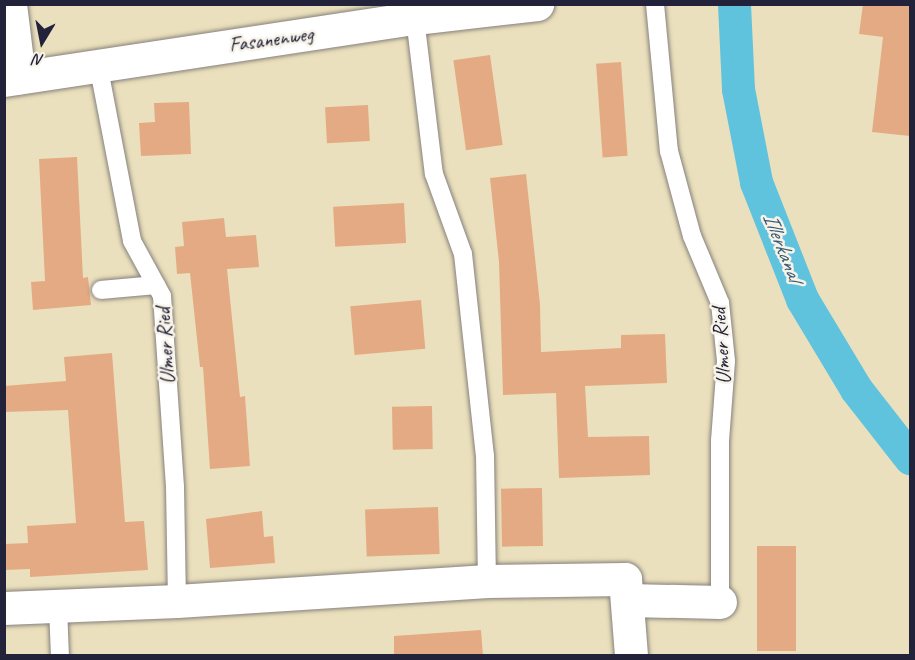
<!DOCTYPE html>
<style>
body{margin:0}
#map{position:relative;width:915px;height:660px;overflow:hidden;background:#ebe0bd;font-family:Caveat,sans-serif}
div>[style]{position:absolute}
.canal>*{height:33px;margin:-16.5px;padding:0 16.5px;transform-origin:16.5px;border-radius:16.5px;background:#60c3de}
.building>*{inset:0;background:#e4aa83;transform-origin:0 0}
.roads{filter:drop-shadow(0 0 2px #86817c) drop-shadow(0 0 2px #86817c)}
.lane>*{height:18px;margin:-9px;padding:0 9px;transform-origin:9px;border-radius:9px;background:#fff}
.street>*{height:33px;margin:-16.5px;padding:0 16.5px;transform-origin:16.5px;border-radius:16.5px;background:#fff}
span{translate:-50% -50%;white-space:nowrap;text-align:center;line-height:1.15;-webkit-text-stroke:5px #f7f3e8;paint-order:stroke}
.street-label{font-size:21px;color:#22223b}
.water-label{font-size:22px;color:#385a74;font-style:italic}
.frame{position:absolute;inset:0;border:6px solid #22223b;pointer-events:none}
.north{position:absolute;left:12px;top:12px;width:60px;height:60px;-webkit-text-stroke:4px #f7f3e8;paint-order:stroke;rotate:190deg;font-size:16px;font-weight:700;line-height:24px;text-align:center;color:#22223b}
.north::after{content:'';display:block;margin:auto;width:21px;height:27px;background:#22223b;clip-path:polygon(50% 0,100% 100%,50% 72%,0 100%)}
</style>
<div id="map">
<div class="canal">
<i style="left:734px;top:4px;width:85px;rotate:87.3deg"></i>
<i style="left:738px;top:89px;width:95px;rotate:79deg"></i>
<i style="left:756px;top:182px;width:126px;rotate:68.5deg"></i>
<i style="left:802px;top:299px;width:105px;rotate:59deg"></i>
<i style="left:856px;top:389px;width:88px;rotate:52deg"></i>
</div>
<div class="building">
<i style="clip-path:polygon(863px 4px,910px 4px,910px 136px,872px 132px,883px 37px,859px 34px)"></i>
<i style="left:490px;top:55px;width:91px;height:37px;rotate:82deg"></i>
<i style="left:621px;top:62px;width:94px;height:25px;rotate:86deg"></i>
<i style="clip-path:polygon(189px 102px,191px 154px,141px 156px,139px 123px,155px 122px,154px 103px)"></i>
<i style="left:368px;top:105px;width:36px;height:43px;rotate:87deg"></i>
<i style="clip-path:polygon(77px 157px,83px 278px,88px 277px,91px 305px,33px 310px,31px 282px,45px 281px,39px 159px)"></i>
<i style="clip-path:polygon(526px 174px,540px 304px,541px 352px,621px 348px,621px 335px,665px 334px,667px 383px,585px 386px,588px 437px,649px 436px,650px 475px,559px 478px,556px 393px,503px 395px,499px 262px,490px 178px)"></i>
<i style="left:404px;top:203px;width:40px;height:71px;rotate:87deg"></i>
<i style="clip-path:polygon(224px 218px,226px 237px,256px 235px,259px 267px,227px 269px,240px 397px,245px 396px,250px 466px,210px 469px,203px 367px,200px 367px,190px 273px,177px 274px,175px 247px,184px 246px,182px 222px)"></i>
<i style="left:421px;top:300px;width:49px;height:71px;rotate:85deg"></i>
<i style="clip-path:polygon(112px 353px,125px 522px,144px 521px,148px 570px,30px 577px,30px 569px,4px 570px,4px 544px,28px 543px,27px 526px,76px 523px,68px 410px,4px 412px,4px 386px,66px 381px,64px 357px)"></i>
<i style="left:432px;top:406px;width:43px;height:40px;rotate:89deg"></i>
<i style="left:542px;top:488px;width:58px;height:41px;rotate:89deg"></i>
<i style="left:438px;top:507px;width:47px;height:73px;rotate:88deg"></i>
<i style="clip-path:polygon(262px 511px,264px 537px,273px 536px,275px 563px,210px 568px,206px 519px)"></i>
<i style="left:757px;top:546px;width:39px;height:105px"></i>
<i style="clip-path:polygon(481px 630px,483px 656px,394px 656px,394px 636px)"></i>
</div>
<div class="roads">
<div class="lane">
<i style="left:655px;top:4px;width:148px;rotate:84.6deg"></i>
<i style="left:669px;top:151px;width:88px;rotate:74.9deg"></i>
<i style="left:692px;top:236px;width:73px;rotate:67.3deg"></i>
<i style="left:720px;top:303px;width:58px;rotate:84.1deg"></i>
<i style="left:726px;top:361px;width:79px;rotate:94.3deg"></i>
<i style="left:720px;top:440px;width:162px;rotate:90deg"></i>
<i style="left:415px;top:18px;width:157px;rotate:83.1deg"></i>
<i style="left:434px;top:174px;width:85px;rotate:70.1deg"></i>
<i style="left:463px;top:254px;width:202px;rotate:83.8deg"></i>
<i style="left:485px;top:455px;width:126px;rotate:89.1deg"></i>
<i style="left:98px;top:64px;width:180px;rotate:79.1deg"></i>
<i style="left:132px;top:241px;width:63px;rotate:61.4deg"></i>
<i style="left:162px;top:296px;width:191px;rotate:86.1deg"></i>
<i style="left:175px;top:487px;width:114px;rotate:89deg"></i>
<i style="left:101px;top:290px;width:55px;rotate:-5.2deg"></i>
<i style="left:58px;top:607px;width:49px;rotate:87.7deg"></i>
</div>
<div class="street">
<i style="left:10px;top:4px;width:74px;rotate:83deg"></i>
<i style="left:4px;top:80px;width:416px;rotate:-8.6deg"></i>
<i style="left:415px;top:18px;width:123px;rotate:-6.5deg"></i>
<i style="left:627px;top:600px;width:93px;rotate:1.2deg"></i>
<i style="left:4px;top:608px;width:173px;rotate:-2.3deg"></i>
<i style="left:177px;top:601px;width:311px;rotate:-3.7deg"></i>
<i style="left:487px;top:581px;width:138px;rotate:-0.8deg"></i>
<i style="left:625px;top:579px;width:77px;rotate:85.5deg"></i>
</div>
</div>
<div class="street-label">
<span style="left:271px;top:39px;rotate:-8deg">Fasanenweg</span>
<span style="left:165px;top:346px;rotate:-94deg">Ulmer Ried</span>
<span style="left:721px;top:346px;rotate:-94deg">Ulmer Ried</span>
</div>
<div class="water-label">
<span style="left:782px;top:247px;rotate:68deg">Illerkanal</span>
</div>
<div class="frame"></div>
<div class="north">N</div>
</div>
